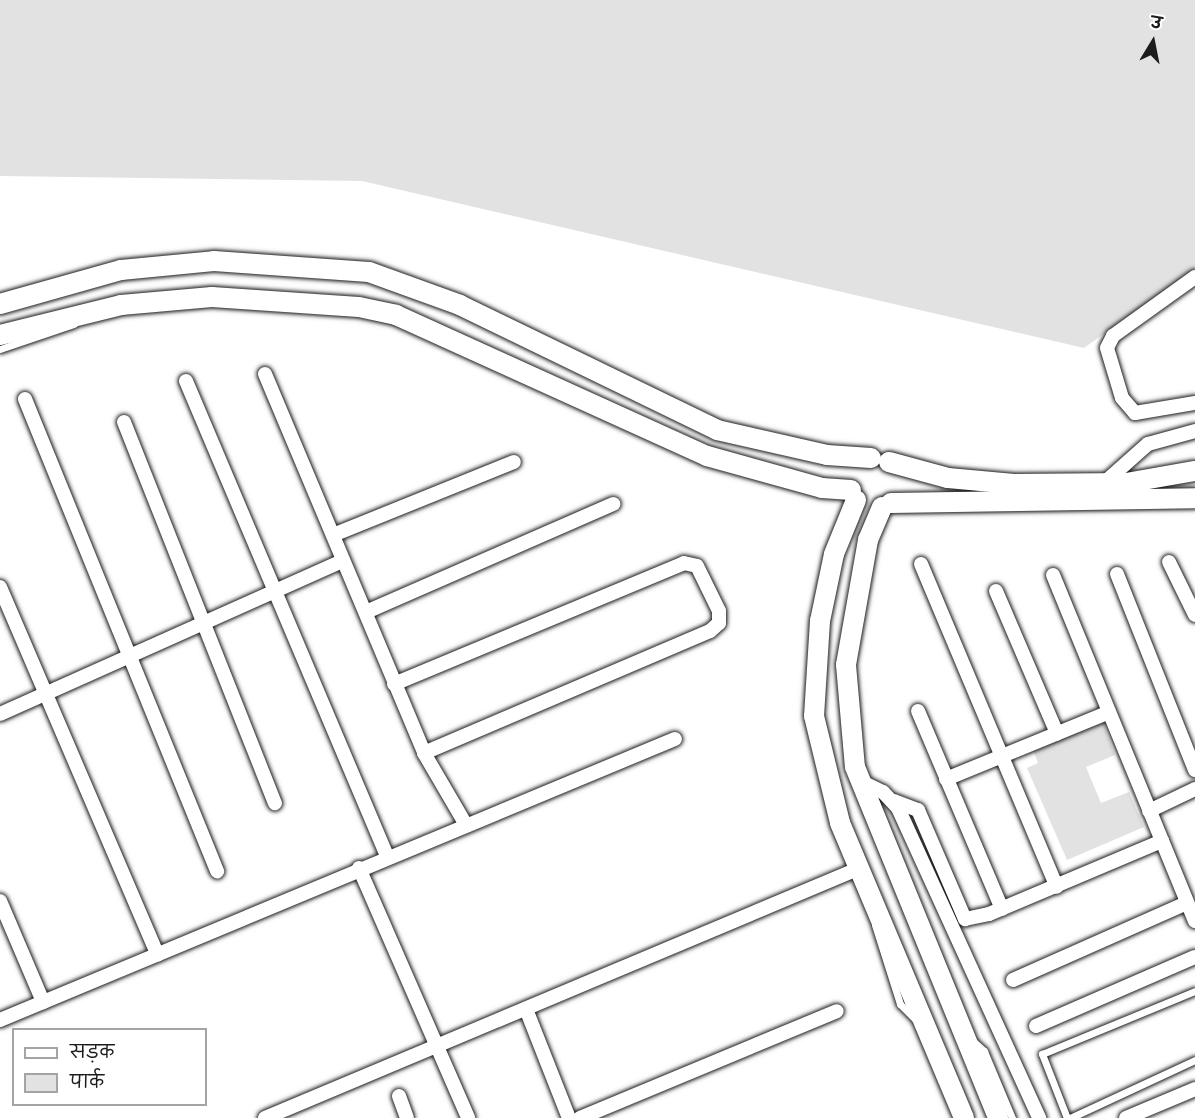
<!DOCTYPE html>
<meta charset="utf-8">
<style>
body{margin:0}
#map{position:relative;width:1195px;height:1118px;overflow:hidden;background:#fff;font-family:Mynerve,"Playpen Sans Deva",sans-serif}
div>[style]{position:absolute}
.green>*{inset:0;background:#e2e2e2}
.roads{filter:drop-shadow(0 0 2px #1c1c1c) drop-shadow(0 0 2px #1c1c1c)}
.lane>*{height:7px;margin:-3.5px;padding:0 3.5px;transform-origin:3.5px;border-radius:3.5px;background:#fff}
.street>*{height:14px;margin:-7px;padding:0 7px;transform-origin:7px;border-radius:7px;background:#fff}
.secondary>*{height:20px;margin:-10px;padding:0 10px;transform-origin:10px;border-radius:10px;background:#fff}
span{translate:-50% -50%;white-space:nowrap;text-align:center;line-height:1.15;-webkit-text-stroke:4.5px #fff;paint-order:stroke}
.legend{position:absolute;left:12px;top:1028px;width:195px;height:78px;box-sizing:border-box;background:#fff;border:2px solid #a4a4a4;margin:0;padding:8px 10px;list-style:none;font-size:18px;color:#1c1c1c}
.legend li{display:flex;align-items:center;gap:12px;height:30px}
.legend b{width:30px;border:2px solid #a4a4a4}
.north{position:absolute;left:1123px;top:12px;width:60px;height:60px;-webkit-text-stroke:4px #fff;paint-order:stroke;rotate:10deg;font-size:16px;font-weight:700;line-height:24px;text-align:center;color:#1c1c1c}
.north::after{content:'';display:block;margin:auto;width:21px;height:27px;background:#1c1c1c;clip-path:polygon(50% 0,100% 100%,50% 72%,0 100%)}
</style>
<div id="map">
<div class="green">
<i style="clip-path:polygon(0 0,1195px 0,1195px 268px,1084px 348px,362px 181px,0 176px)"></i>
<i style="clip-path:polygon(1101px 717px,1115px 755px,1086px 767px,1101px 803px,1129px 792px,1144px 827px,1067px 860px,1027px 768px,1038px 763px,1032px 747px)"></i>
</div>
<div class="roads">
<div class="lane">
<i style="left:0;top:349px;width:78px;rotate:-18.7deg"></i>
<i style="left:875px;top:925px;width:83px;rotate:72.4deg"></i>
<i style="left:900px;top:1004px;width:23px;rotate:45deg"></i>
<i style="left:973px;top:1041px;width:15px;rotate:42deg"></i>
<i style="left:984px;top:1051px;width:73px;rotate:67.3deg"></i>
<i style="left:1067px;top:1118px;width:69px;rotate:-111.3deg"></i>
<i style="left:1042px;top:1054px;width:165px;rotate:-22.4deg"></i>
<i style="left:1070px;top:1118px;width:138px;rotate:-24.9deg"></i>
</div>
<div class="street">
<i style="left:1195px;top:277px;width:101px;rotate:144.3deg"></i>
<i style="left:1113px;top:336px;width:13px;rotate:117deg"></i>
<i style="left:1107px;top:348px;width:52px;rotate:73.3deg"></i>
<i style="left:1122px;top:398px;width:20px;rotate:49deg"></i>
<i style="left:1135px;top:413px;width:61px;rotate:-9.5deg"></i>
<i style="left:265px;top:374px;width:411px;rotate:67.2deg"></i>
<i style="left:424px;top:753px;width:83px;rotate:59.7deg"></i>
<i style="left:186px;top:381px;width:516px;rotate:67.06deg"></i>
<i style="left:25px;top:399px;width:510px;rotate:67.86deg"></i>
<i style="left:124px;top:422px;width:410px;rotate:68.4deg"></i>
<i style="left:1104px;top:483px;width:59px;rotate:-41.6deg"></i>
<i style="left:1148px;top:444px;width:49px;rotate:-15.5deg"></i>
<i style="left:333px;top:535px;width:195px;rotate:-22deg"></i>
<i style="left:1169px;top:562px;width:59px;rotate:63.9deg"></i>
<i style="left:921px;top:564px;width:350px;rotate:67.2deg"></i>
<i style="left:1117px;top:574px;width:211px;rotate:68.3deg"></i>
<i style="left:1053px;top:575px;width:374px;rotate:67.7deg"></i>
<i style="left:0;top:587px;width:400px;rotate:66.8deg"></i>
<i style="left:996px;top:591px;width:155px;rotate:66.8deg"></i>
<i style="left:366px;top:612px;width:270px;rotate:-23.6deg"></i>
<i style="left:394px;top:684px;width:314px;rotate:-22.6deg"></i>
<i style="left:684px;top:563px;width:13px;rotate:13deg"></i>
<i style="left:697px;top:566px;width:50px;rotate:63.9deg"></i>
<i style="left:719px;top:611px;width:12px;rotate:90deg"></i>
<i style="left:719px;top:623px;width:12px;rotate:138deg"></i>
<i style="left:710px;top:631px;width:311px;rotate:156.9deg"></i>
<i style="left:918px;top:711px;width:215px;rotate:67deg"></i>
<i style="left:0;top:714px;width:375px;rotate:-24.1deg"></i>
<i style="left:946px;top:779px;width:176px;rotate:-22.3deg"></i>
<i style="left:858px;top:780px;width:28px;rotate:26deg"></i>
<i style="left:883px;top:792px;width:22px;rotate:47deg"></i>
<i style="left:898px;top:808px;width:341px;rotate:65.5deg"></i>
<i style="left:894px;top:801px;width:26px;rotate:21deg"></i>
<i style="left:918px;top:810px;width:119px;rotate:66.7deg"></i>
<i style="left:965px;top:919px;width:25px;rotate:-12deg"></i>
<i style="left:989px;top:914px;width:188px;rotate:-22.9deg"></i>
<i style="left:1149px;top:811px;width:51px;rotate:-25.6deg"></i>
<i style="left:359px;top:868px;width:273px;rotate:66.4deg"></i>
<i style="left:0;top:901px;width:110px;rotate:66.9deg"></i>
<i style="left:1013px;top:980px;width:190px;rotate:-23.9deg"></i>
<i style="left:526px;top:1009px;width:117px;rotate:68.5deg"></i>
<i style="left:0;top:1020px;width:731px;rotate:-22.6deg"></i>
<i style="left:1036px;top:1026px;width:173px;rotate:-23.5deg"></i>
<i style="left:399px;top:1096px;width:23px;rotate:70deg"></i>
<i style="left:265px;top:1118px;width:645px;rotate:-22.79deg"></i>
<i style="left:580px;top:1118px;width:278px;rotate:-22.6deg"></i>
<i style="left:1126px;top:1118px;width:75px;rotate:-22.8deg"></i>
</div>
<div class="secondary">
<i style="left:0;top:304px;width:126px;rotate:-15.7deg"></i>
<i style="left:121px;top:270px;width:93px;rotate:-5.5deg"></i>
<i style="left:214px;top:261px;width:155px;rotate:4.1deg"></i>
<i style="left:369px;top:272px;width:97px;rotate:19.9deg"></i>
<i style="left:460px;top:305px;width:286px;rotate:25.9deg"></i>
<i style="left:717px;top:430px;width:113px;rotate:12.8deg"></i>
<i style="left:827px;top:455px;width:44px;rotate:3.9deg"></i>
<i style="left:0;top:335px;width:125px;rotate:-13.9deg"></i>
<i style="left:121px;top:305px;width:91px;rotate:-5deg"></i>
<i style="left:212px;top:297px;width:147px;rotate:3.9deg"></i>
<i style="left:359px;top:307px;width:38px;rotate:12deg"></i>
<i style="left:396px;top:315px;width:341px;rotate:24.4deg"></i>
<i style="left:707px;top:456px;width:119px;rotate:15.5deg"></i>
<i style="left:822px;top:488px;width:29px;rotate:4deg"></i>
<i style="left:889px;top:462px;width:61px;rotate:15.2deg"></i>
<i style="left:948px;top:478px;width:66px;rotate:5.2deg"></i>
<i style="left:1014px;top:484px;width:112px;rotate:-0.5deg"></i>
<i style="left:1126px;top:483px;width:70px;rotate:-9.9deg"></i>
<i style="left:856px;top:500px;width:58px;rotate:112.2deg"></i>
<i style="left:834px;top:554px;width:68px;rotate:101.8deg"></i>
<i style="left:820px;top:621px;width:95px;rotate:93.6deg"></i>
<i style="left:814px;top:716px;width:110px;rotate:76.3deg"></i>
<i style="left:840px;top:823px;width:320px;rotate:67.2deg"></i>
<i style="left:891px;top:503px;width:304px;rotate:-0.9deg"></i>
<i style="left:882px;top:507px;width:36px;rotate:113deg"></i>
<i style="left:868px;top:540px;width:127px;rotate:100deg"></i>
<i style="left:846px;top:665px;width:102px;rotate:85deg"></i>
<i style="left:855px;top:767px;width:379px;rotate:67.8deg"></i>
</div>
</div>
<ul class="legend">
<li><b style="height:8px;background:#fff"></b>सड़क</li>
<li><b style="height:16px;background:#e2e2e2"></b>पार्क</li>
</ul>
<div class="north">उ</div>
</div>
